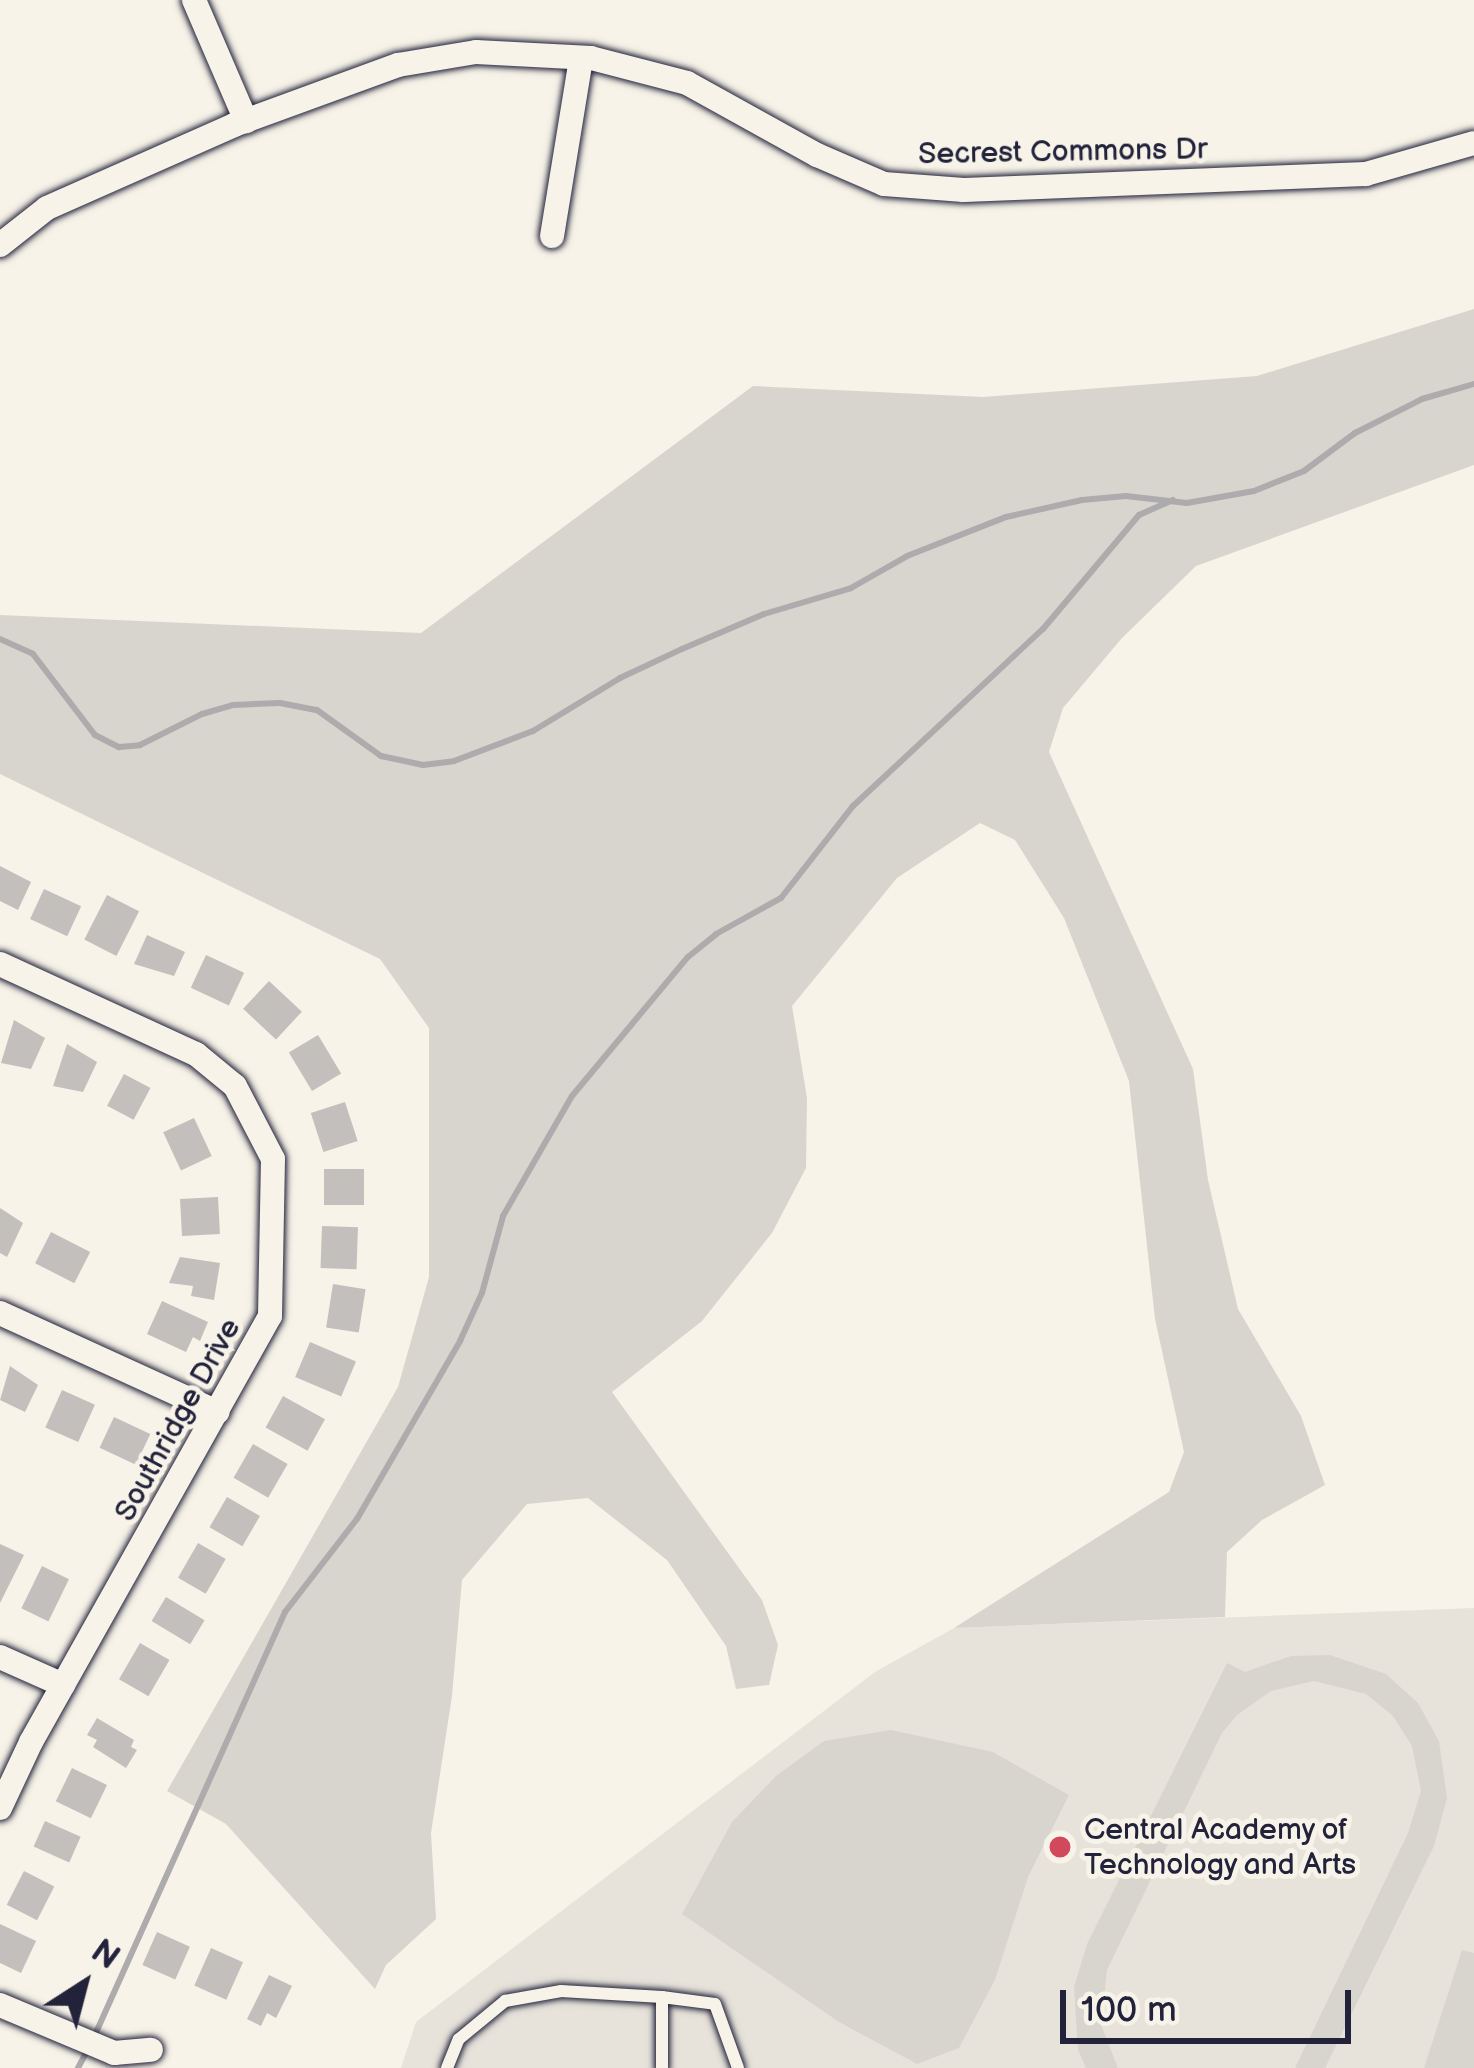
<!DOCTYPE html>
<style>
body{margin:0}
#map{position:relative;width:1474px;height:2068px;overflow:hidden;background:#f7f3e8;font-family:"Balsamiq Sans",sans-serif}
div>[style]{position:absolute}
.built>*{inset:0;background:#e7e3db}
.green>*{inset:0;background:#d8d5cf}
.stream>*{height:6px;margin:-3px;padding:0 3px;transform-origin:3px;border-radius:3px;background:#aeabad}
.building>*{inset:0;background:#c2bfbd;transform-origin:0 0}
.roads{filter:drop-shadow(0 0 3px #22223b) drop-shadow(0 0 3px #22223b)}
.service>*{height:12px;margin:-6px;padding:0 6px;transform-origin:6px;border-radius:6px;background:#f7f3e8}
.minor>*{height:24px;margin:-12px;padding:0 12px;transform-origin:12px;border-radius:12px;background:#f7f3e8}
.dots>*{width:33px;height:33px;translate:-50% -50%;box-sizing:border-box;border:6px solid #f7f3e8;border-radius:50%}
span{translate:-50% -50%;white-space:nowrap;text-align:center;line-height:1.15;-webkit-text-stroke:10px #f7f3e8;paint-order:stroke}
.street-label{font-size:30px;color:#22223b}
.poi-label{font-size:30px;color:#22223b}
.left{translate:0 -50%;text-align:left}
.north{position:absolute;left:24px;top:1924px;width:120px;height:120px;-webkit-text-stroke:9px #f7f3e8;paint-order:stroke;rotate:36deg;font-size:33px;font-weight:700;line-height:48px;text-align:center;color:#22223b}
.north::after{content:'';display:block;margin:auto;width:42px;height:54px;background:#22223b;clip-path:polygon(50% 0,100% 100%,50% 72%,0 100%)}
.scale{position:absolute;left:1060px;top:1990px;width:291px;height:54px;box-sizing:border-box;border:6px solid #22223b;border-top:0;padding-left:15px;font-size:36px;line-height:42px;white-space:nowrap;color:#22223b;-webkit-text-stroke:9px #f7f3e8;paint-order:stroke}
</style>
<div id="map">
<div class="built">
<i style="clip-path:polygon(1474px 1608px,1474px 2068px,401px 2068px,416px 2022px,875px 1672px,954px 1628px)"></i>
</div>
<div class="green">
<i style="clip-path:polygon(1474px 309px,1474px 465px,1196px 566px,1122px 638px,1063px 708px,1049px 752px,1193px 1069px,1208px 1180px,1238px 1309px,1301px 1416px,1325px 1485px,1262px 1520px,1227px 1552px,1225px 1617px,954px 1628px,1169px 1492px,1184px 1452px,1155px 1319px,1129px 1081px,1064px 918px,1015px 840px,980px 823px,897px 878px,792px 1006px,807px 1098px,806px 1168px,772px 1233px,702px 1321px,612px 1392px,762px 1600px,778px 1645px,769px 1685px,736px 1689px,726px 1646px,667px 1560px,588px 1498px,527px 1504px,462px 1580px,452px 1696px,431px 1833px,436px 1919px,386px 1965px,375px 1989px,226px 1824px,167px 1791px,398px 1387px,429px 1277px,429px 1028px,380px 959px,0 774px,0 615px,421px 633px,753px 386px,983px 397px,1257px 376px)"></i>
<i style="clip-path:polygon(1330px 1655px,1386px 1674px,1418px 1703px,1439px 1741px,1447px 1798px,1434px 1846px,1325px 2068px,1295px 2068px,1408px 1833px,1421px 1791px,1412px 1746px,1393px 1716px,1366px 1694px,1314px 1681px,1271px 1691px,1237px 1715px,1222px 1733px,1107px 1970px,1101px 2025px,1118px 2068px,1086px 2068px,1078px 2050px,1074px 1987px,1087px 1944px,1227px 1663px,1245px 1672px,1291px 1656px)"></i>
<i style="clip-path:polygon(891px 1730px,993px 1752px,1069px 1795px,1028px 1877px,995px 1980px,959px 2048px,917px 2064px,839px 2022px,682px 1914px,732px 1822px,776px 1776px,824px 1741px)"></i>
<i style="clip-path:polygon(1462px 1950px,1474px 1953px,1474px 2068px,1424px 2068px)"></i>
</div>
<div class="stream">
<i style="left:0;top:639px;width:36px;rotate:24deg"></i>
<i style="left:33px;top:654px;width:102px;rotate:52.6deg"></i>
<i style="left:95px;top:735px;width:27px;rotate:27deg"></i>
<i style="left:119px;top:747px;width:21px;rotate:-5deg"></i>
<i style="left:140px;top:745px;width:69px;rotate:-26.6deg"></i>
<i style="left:202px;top:714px;width:32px;rotate:-16deg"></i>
<i style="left:233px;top:705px;width:47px;rotate:-2.4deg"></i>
<i style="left:280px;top:703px;width:38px;rotate:11deg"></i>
<i style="left:317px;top:710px;width:79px;rotate:35.7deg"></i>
<i style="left:381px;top:756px;width:43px;rotate:12.1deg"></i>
<i style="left:423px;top:765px;width:31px;rotate:-7deg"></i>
<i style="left:454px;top:761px;width:85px;rotate:-20.8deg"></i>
<i style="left:533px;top:731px;width:102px;rotate:-31.3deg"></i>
<i style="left:620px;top:678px;width:68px;rotate:-25.1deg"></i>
<i style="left:682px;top:649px;width:89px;rotate:-23.1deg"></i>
<i style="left:764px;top:614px;width:91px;rotate:-16.6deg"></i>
<i style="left:851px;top:588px;width:64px;rotate:-29.7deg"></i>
<i style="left:907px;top:556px;width:106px;rotate:-21.5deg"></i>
<i style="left:1006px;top:517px;width:78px;rotate:-12.6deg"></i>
<i style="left:1082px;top:500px;width:44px;rotate:-5.2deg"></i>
<i style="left:1126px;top:496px;width:61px;rotate:6.5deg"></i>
<i style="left:1187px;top:503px;width:68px;rotate:-10.2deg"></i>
<i style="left:1254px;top:491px;width:54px;rotate:-21.8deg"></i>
<i style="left:1304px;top:471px;width:64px;rotate:-36.7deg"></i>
<i style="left:1355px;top:433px;width:75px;rotate:-26.9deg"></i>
<i style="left:1422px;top:399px;width:54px;rotate:-16.1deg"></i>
<i style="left:94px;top:2037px;width:466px;rotate:-65.8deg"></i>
<i style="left:285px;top:1612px;width:118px;rotate:-52.3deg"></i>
<i style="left:357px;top:1519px;width:206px;rotate:-59.9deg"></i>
<i style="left:460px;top:1341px;width:53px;rotate:-65.4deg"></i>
<i style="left:482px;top:1293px;width:80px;rotate:-74.7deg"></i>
<i style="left:503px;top:1216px;width:138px;rotate:-60.1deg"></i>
<i style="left:572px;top:1096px;width:181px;rotate:-50.2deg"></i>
<i style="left:688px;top:957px;width:36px;rotate:-39deg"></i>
<i style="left:716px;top:934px;width:74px;rotate:-29deg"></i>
<i style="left:781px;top:898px;width:117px;rotate:-52deg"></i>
<i style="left:853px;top:806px;width:260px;rotate:-43deg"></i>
<i style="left:1043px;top:629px;width:149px;rotate:-49.9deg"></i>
<i style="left:1139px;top:515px;width:37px;rotate:-24deg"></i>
<i style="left:78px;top:2068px;width:21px;rotate:-62deg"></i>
</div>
<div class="building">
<i style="clip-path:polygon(0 866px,31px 882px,18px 910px,0 901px)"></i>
<i style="left:44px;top:889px;width:41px;height:33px;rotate:25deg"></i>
<i style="left:107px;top:895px;width:36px;height:50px;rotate:27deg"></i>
<i style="clip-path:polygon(147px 935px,185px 952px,174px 976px,134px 964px)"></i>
<i style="left:206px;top:955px;width:42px;height:36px;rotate:25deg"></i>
<i style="left:269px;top:981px;width:45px;height:38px;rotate:43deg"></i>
<i style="clip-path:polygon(14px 1020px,45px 1038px,31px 1069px,1px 1063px)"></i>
<i style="left:318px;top:1035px;width:45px;height:34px;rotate:59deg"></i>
<i style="clip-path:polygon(67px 1044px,97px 1062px,83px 1092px,53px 1086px)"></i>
<i style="left:124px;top:1074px;width:30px;height:36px;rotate:28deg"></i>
<i style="left:345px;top:1102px;width:41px;height:36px;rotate:72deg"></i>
<i style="left:194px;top:1118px;width:42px;height:34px;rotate:65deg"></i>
<i style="left:324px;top:1169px;width:40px;height:36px"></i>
<i style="left:218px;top:1197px;width:37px;height:38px;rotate:87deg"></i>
<i style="clip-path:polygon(0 1208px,23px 1223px,7px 1257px,0 1253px)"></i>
<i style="left:322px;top:1226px;width:36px;height:42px;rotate:2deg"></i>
<i style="left:51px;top:1232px;width:44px;height:35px;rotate:27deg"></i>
<i style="clip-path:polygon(180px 1257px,220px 1263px,214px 1300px,191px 1296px,193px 1286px,169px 1283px)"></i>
<i style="left:333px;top:1284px;width:33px;height:44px;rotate:9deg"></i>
<i style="clip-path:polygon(162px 1301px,208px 1322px,200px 1341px,193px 1337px,186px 1352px,147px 1334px)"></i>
<i style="left:310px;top:1342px;width:50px;height:38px;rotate:23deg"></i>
<i style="clip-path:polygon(10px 1366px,38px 1385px,25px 1412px,0 1400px)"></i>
<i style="left:62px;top:1390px;width:36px;height:41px;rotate:24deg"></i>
<i style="left:283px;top:1396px;width:48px;height:36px;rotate:29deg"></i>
<i style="left:114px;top:1417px;width:40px;height:34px;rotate:25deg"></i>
<i style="left:253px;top:1444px;width:40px;height:39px;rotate:30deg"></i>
<i style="left:227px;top:1497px;width:38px;height:35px;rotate:30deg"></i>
<i style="left:198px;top:1543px;width:32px;height:40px;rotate:30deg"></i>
<i style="clip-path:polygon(0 1544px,24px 1555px,0 1603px)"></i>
<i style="left:42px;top:1566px;width:30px;height:47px;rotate:26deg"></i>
<i style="left:166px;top:1597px;width:45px;height:28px;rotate:31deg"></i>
<i style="left:140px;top:1643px;width:34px;height:42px;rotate:30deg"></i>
<i style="clip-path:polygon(97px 1718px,134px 1740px,131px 1747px,137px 1750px,126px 1768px,93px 1747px,97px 1740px,87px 1735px)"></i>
<i style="left:72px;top:1768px;width:39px;height:37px;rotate:26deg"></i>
<i style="left:45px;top:1821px;width:39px;height:28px;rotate:24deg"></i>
<i style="left:24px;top:1871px;width:34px;height:38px;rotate:27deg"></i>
<i style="clip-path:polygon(0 1924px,36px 1941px,21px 1973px,0 1963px)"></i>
<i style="left:157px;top:1932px;width:36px;height:36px;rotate:24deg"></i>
<i style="left:211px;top:1948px;width:35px;height:41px;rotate:24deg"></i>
<i style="clip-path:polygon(269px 1975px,292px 1986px,276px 2018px,267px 2013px,261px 2026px,247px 2019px)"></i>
</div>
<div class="roads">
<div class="service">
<i style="left:662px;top:1997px;width:53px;rotate:7.5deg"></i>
<i style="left:715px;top:2004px;width:68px;rotate:70.2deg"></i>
<i style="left:447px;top:2068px;width:31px;rotate:-68deg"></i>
<i style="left:459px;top:2039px;width:60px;rotate:-39.6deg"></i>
<i style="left:505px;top:2001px;width:57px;rotate:-10.1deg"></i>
<i style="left:561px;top:1991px;width:101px;rotate:3.4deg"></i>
<i style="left:662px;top:1997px;width:71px;rotate:90deg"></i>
</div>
<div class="minor">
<i style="left:194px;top:0;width:132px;rotate:66.7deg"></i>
<i style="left:552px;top:236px;width:180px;rotate:-80.7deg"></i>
<i style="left:0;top:245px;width:60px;rotate:-38.2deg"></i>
<i style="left:47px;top:208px;width:205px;rotate:-23.9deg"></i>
<i style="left:234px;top:125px;width:175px;rotate:-20.1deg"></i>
<i style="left:398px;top:65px;width:79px;rotate:-9.5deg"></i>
<i style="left:476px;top:52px;width:115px;rotate:3deg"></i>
<i style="left:591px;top:58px;width:99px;rotate:14.6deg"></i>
<i style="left:687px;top:83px;width:149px;rotate:29deg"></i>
<i style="left:817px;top:155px;width:73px;rotate:23.4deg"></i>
<i style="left:884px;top:184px;width:80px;rotate:4.3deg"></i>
<i style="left:964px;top:190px;width:402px;rotate:-2.3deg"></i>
<i style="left:1366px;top:174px;width:112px;rotate:-16deg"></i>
<i style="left:0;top:964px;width:216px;rotate:24.7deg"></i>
<i style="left:196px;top:1054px;width:50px;rotate:39.4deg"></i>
<i style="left:235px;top:1086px;width:82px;rotate:62.5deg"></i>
<i style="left:273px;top:1159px;width:157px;rotate:91.1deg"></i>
<i style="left:270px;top:1316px;width:488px;rotate:119.3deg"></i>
<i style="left:31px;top:1742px;width:73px;rotate:115.2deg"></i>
<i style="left:0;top:1313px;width:239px;rotate:24.5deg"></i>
<i style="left:0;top:1657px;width:69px;rotate:24deg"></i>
<i style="left:0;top:2005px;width:124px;rotate:22.8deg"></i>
<i style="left:114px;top:2053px;width:37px;rotate:-5deg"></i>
</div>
</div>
<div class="dots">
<i style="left:1060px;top:1847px;background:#d1495b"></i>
</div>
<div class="street-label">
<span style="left:1063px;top:152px;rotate:-1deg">Secrest Commons Dr</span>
<span style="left:178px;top:1420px;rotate:-61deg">Southridge Drive</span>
</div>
<div class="poi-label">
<span class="left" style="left:1084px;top:1847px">Central Academy of<br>Technology and Arts</span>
</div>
<div class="north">N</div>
<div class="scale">100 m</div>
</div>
